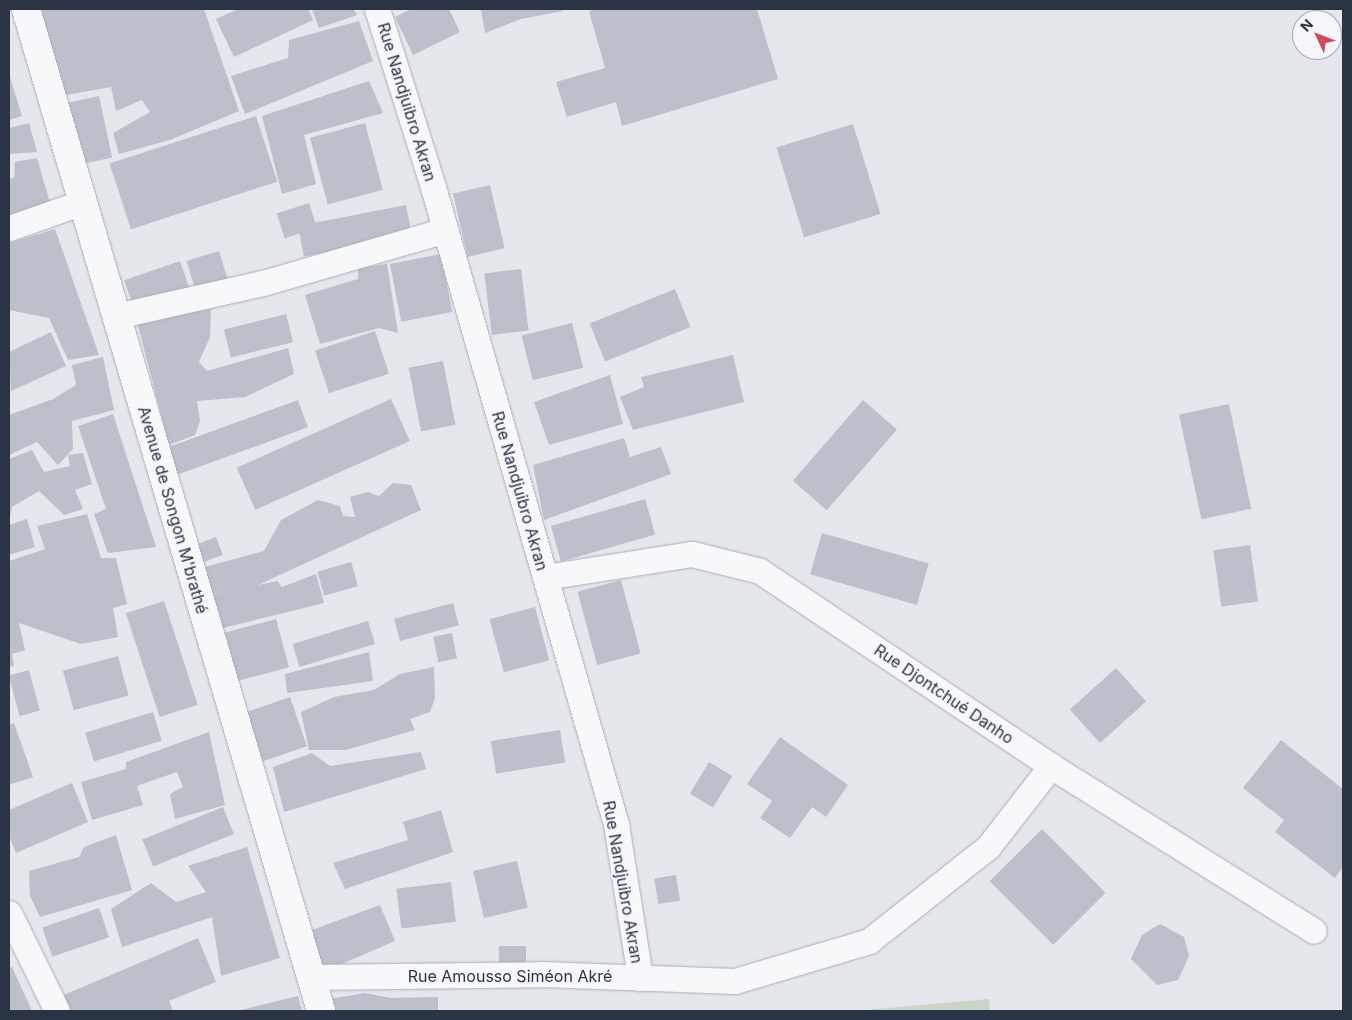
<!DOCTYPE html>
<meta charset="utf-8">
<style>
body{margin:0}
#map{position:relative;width:1352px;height:1020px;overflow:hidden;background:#e4e7ec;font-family:Inter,sans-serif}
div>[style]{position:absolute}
.green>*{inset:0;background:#c9d6c5}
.building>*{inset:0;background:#bbc0ca;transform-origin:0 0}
.roads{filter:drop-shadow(0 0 1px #a9aeb7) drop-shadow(0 0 1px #a9aeb7)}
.minor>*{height:25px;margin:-12.5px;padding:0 12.5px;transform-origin:12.5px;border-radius:12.5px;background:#f7f8fa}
.tertiary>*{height:28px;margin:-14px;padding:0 14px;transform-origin:14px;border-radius:14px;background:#f7f8fa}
span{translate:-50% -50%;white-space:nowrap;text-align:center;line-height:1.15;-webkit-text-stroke:4px #f4f6f9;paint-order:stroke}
.street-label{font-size:16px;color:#2b3445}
.frame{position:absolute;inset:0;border:10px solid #2b3445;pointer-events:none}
.north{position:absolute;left:1292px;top:10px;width:50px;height:50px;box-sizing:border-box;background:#f4f6f9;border:1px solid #a4a8b1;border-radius:50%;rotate:313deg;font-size:14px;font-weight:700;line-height:20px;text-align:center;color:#2b3445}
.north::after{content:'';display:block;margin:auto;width:18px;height:22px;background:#d1495b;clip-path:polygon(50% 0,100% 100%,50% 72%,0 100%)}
</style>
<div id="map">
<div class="green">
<i style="clip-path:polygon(989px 999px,990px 1011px,853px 1011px)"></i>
</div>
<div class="building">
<i style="clip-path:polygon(38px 9px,204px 9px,239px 111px,170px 140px,119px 154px,113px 133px,150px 112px,142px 100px,116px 111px,111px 87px,66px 95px)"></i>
<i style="clip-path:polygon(238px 9px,308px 9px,313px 20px,234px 57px,216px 19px)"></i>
<i style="clip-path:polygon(312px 9px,354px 9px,357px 15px,319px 28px)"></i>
<i style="clip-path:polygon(411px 9px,449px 9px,460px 32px,413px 55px,395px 17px)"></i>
<i style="clip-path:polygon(481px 9px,562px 9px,563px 11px,521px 19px,485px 33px)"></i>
<i style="clip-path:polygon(595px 9px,757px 9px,778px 79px,622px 126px,616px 102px,567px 117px,556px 82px,605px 68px,589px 11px)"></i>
<i style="clip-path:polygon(359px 21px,373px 61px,245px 114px,231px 76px,288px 58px,289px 40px)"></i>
<i style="clip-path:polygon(9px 74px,22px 116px,9px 120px)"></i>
<i style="clip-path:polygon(369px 81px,383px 113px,304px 135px,316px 184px,282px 194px,262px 116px)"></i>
<i style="left:99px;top:96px;width:63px;height:32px;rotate:78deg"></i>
<i style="left:256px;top:116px;width:69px;height:154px;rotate:72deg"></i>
<i style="clip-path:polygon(29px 123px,37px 152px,9px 154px,9px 128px)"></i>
<i style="left:365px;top:123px;width:69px;height:57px;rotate:75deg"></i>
<i style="left:853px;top:124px;width:94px;height:80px;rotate:73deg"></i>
<i style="clip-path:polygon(37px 158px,51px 206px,9px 223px,9px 179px,14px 178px,15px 162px)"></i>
<i style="left:490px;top:185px;width:65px;height:38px;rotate:77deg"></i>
<i style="left:309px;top:203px;width:26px;height:34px;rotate:72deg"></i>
<i style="left:406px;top:205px;width:31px;height:110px;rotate:79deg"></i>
<i style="clip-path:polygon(55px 229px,99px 355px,68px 360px,49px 318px,9px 310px,9px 243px)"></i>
<i style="left:219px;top:251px;width:31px;height:34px;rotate:73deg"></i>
<i style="left:441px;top:254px;width:59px;height:52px;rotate:79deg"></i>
<i style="left:180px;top:261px;width:28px;height:59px;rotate:71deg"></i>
<i style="clip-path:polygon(387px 264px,398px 333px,379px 328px,320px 344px,305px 295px,358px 279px,358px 268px)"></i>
<i style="left:521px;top:269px;width:62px;height:37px;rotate:83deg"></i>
<i style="left:675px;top:289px;width:41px;height:92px;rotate:68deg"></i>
<i style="clip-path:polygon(211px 309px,210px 337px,199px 362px,207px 371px,288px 348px,294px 374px,245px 397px,197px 401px,200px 421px,195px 435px,169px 445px,137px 322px)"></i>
<i style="left:286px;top:314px;width:29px;height:64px;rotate:76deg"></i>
<i style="left:572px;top:323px;width:46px;height:52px;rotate:76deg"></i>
<i style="left:375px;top:331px;width:45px;height:63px;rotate:72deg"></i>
<i style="clip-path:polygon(51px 332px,66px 366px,11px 391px,9px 352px)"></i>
<i style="clip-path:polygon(733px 355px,744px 402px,633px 430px,620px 397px,644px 387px,641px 377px)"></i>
<i style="clip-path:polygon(103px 357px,114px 410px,72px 421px,73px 449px,58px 465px,37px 442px,9px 455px,9px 415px,53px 399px,76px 385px,72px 365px)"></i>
<i style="left:443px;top:361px;width:65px;height:35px;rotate:79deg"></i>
<i style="clip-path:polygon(610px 375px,623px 424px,549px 445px,534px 402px)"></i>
<i style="left:391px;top:399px;width:46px;height:169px;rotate:66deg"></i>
<i style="left:298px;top:400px;width:29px;height:148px;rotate:70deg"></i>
<i style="left:863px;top:400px;width:45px;height:107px;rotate:41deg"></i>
<i style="left:1229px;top:404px;width:107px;height:51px;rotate:78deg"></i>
<i style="clip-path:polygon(113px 414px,156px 547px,108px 553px,94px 514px,106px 509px,78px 426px)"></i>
<i style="clip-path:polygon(624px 438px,630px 457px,661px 447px,671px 474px,544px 520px,533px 465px)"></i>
<i style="clip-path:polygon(32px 450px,44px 472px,70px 466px,68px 455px,83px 453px,92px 484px,75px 490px,83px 509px,64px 515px,39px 491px,12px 507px,9px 522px,9px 459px)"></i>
<i style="clip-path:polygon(393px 483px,411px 485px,421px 510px,258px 585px,277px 581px,282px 587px,316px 574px,324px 603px,215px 630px,208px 595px,226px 591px,205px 595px,197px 569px,264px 551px,281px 520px,318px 500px,340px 506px,343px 516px,355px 517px,350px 497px,368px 492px,379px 496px)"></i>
<i style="left:645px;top:499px;width:37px;height:98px;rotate:74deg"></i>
<i style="clip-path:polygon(87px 514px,101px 558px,116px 558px,127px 604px,113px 608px,118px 637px,81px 644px,19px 623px,25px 650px,12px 654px,14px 666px,9px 667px,9px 561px,45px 549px,37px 526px)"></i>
<i style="clip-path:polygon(27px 519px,35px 547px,9px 555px,9px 525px)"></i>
<i style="left:822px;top:533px;width:111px;height:43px;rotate:16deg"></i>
<i style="left:216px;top:537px;width:19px;height:26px;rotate:69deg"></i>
<i style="left:1250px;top:545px;width:57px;height:37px;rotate:82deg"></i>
<i style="left:351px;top:562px;width:25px;height:35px;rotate:74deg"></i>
<i style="left:621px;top:580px;width:76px;height:45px;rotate:75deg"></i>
<i style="left:164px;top:601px;width:109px;height:40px;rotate:72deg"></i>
<i style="left:453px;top:603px;width:23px;height:61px;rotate:75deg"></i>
<i style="left:535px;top:607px;width:55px;height:47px;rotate:75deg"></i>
<i style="left:276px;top:619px;width:50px;height:53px;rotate:75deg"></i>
<i style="left:368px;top:621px;width:24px;height:79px;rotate:73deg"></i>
<i style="left:452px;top:633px;width:26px;height:19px;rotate:79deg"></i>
<i style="clip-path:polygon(369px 652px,373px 681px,287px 693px,285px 674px)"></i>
<i style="left:118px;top:656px;width:41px;height:57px;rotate:75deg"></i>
<i style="clip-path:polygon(434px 667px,435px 698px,430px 712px,410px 719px,415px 730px,346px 750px,309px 750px,301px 712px,334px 697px,374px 690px,400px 674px)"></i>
<i style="left:1116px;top:668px;width:45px;height:62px;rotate:48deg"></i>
<i style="left:29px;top:670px;width:42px;height:21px;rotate:75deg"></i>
<i style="left:290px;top:697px;width:52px;height:56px;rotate:71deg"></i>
<i style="left:153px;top:712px;width:30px;height:71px;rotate:73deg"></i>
<i style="clip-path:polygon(14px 723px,33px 777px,9px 785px,9px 725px)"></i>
<i style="left:560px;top:730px;width:33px;height:70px;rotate:81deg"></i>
<i style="clip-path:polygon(209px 732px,225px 805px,175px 819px,170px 794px,183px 787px,177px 772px,137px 786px,143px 805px,92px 820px,81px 782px,126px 769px,126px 762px)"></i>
<i style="clip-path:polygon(780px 737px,848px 785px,826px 817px,812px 807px,790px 838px,760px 818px,772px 801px,747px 784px)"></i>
<i style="clip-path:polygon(1281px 740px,1343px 789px,1343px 867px,1335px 878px,1275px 832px,1284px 820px,1243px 788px)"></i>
<i style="clip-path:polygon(421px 752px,426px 769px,284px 812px,273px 767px,312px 753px,330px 766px)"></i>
<i style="left:709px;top:762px;width:27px;height:37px;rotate:31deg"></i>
<i style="clip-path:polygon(72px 783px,88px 822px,16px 853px,9px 836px,9px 810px)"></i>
<i style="left:223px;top:807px;width:29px;height:87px;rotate:68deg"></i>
<i style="clip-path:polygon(441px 810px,453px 852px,345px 889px,333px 863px,408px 840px,403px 822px)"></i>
<i style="left:1042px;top:829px;width:90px;height:74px;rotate:45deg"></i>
<i style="clip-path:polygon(116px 835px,132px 890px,40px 917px,30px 896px,29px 871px,79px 857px,84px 847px)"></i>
<i style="clip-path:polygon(247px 847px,280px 958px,221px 976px,212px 917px,122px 947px,111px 909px,151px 883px,176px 902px,206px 892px,188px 866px)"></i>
<i style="left:517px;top:861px;width:48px;height:45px;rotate:77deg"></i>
<i style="left:676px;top:875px;width:26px;height:22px;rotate:81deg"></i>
<i style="left:451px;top:882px;width:40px;height:55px;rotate:83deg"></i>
<i style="clip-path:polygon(380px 905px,395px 941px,323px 972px,312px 930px)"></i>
<i style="left:99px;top:908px;width:31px;height:60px;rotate:71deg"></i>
<i style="clip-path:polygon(1160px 924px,1184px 937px,1189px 956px,1178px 980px,1157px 985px,1131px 959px,1142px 935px)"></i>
<i style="clip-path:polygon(198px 938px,216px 982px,169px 1001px,173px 1011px,65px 1011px,59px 997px)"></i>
<i style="left:499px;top:946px;width:27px;height:22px"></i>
<i style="clip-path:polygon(12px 967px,32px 1011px,9px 1011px,9px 968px)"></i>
<i style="clip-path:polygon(365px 993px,391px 998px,438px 997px,438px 1011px,332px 1011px,329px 999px)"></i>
<i style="clip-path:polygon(298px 996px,302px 1011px,237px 1011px)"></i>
</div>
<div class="roads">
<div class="minor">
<i style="left:377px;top:9px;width:187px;rotate:72.5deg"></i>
<i style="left:433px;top:187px;width:663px;rotate:73.97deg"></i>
<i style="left:616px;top:824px;width:156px;rotate:81.1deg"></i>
<i style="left:9px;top:228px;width:78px;rotate:-19.4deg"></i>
<i style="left:116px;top:316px;width:151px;rotate:-12.7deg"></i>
<i style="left:263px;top:283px;width:190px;rotate:-16.2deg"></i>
<i style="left:545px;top:577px;width:149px;rotate:-8.9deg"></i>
<i style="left:692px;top:554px;width:70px;rotate:14deg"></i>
<i style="left:760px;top:571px;width:350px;rotate:33.8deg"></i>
<i style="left:1051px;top:766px;width:310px;rotate:32.1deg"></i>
<i style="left:9px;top:913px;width:109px;rotate:63.9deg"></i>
<i style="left:310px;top:977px;width:232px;rotate:-0.7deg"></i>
<i style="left:542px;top:974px;width:193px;rotate:2.1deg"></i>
<i style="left:735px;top:981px;width:140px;rotate:-16.6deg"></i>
<i style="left:869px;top:941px;width:152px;rotate:-38.3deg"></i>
<i style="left:988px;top:847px;width:103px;rotate:-52.1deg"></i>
</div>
<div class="tertiary">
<i style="left:26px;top:9px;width:1045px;rotate:73.59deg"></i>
</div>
</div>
<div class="street-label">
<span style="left:407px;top:102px;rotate:73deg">Rue Nandjuibro Akran</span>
<span style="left:520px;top:491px;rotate:74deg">Rue Nandjuibro Akran</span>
<span style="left:173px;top:510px;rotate:74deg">Avenue de Songon M'brathé</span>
<span style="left:944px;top:694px;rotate:34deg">Rue Djontchué Danho</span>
<span style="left:623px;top:882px;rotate:80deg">Rue Nandjuibro Akran</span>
<span style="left:510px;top:976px">Rue Amousso Siméon Akré</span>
</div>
<div class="frame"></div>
<div class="north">N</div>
</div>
